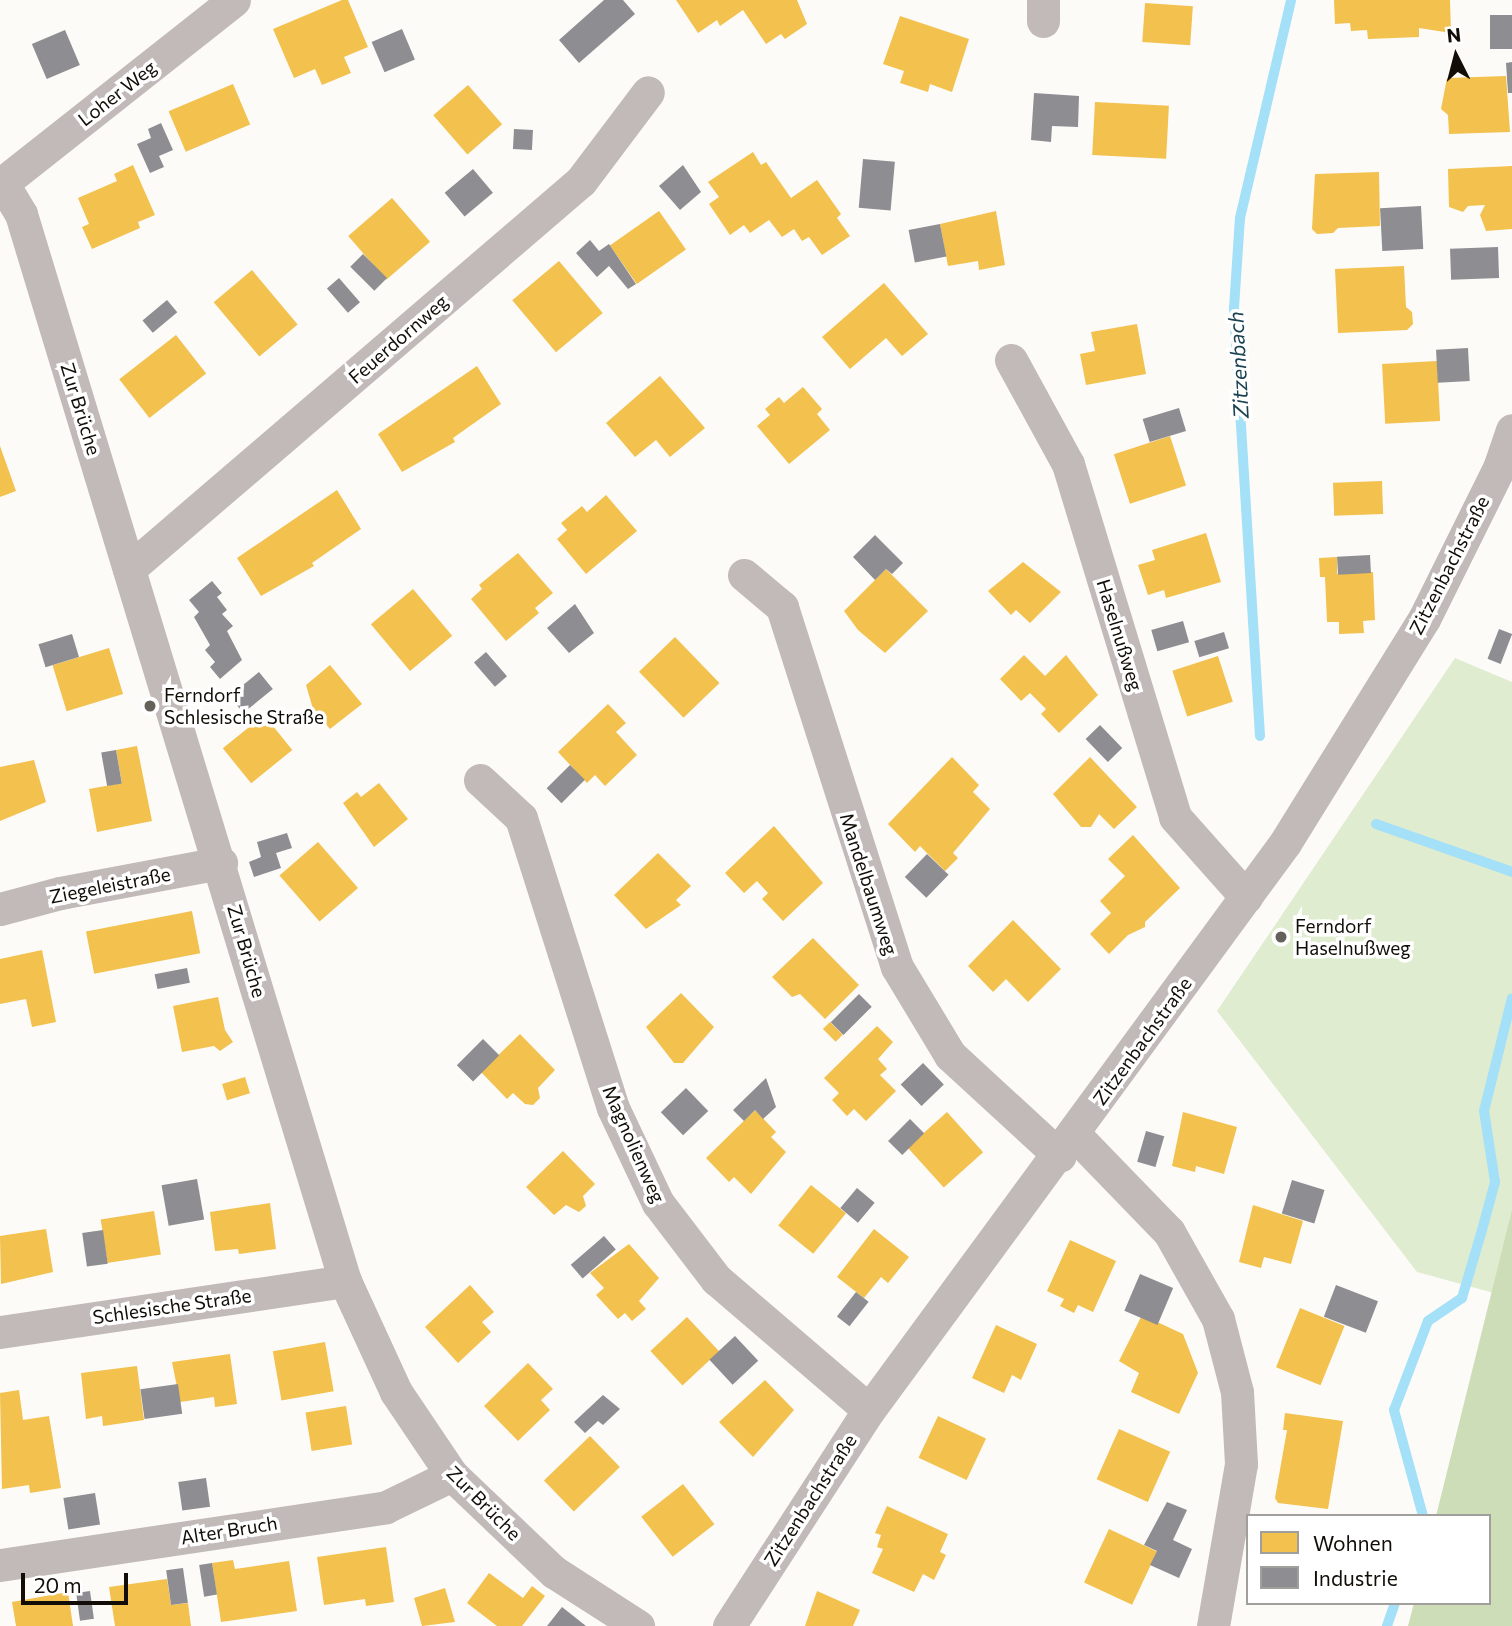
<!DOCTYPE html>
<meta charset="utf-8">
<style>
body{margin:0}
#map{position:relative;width:1512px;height:1626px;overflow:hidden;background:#fdfbf8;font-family:Commissioner,sans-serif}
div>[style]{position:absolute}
.green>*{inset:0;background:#e0ecd0}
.forest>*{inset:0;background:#cdddb7}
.homes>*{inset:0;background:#f2c14e;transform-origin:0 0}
.industry>*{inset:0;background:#8d8d92;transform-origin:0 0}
.stream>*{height:10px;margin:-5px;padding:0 5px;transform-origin:5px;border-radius:5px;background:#a4e0f7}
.minor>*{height:33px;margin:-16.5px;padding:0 16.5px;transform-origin:16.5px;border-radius:16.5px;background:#c2b9b9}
.dots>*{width:19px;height:19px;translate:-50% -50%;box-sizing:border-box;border:4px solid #fff;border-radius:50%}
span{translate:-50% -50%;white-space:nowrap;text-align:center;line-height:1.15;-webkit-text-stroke:7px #fff;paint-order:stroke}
.street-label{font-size:19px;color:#120e07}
.poi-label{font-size:19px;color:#120e07}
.left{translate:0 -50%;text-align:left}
.water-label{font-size:21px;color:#1b4251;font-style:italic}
.legend{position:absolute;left:1246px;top:1514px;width:245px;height:91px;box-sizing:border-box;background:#fff;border:2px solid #a09f9c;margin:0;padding:9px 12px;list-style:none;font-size:21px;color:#120e07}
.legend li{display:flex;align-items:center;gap:14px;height:35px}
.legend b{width:35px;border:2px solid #a09f9c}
.north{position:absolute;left:1421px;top:21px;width:70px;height:70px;-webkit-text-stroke:5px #fff;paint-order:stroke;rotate:354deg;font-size:19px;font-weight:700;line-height:28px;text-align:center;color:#120e07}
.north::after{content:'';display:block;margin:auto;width:24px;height:32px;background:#120e07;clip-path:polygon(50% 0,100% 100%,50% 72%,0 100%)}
.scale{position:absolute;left:21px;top:1573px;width:107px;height:32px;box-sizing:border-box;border:4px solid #120e07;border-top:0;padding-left:9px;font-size:21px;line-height:24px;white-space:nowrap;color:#120e07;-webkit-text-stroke:5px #fff;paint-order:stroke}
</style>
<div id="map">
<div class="green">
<i style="clip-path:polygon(1455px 658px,1512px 682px,1512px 1241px,1494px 1293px,1417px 1272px,1217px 1011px)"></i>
</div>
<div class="forest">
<i style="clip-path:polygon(1512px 1210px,1512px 1626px,1408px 1626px,1414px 1603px,1489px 1603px,1489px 1516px,1436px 1516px)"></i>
</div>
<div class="homes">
<i style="clip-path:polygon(342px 0,348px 0,368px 47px,344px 57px,351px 73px,322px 85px,315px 69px,294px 78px,273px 29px)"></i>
<i style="clip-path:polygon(676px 0,797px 0,807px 24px,785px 39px,781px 34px,766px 44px,743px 10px,720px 26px,717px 20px,698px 33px)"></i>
<i style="clip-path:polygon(1334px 0,1450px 0,1451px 33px,1419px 28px,1419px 37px,1368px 39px,1367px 30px,1351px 31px,1350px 23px,1335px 24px)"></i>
<i style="left:1145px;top:3px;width:48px;height:39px;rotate:4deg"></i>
<i style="clip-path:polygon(900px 16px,969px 39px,952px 92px,930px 84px,928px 92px,900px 83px,904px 71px,883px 64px)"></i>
<i style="clip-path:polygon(1506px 76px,1510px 132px,1449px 134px,1448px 115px,1441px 109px,1447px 78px)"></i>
<i style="left:233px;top:84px;width:44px;height:70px;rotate:67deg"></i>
<i style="left:468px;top:85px;width:52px;height:46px;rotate:49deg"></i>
<i style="left:1095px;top:102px;width:74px;height:53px;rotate:3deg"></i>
<i style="clip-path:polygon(753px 152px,761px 165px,766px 162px,791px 198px,817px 180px,841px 214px,837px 218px,850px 236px,822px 255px,809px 237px,802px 241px,794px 229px,782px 237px,769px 220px,750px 233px,744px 225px,730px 235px,709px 204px,719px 197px,708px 182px)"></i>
<i style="clip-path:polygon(133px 165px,155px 215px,138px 222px,140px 228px,92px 249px,82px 227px,89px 224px,78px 198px,117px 181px,114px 174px)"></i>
<i style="clip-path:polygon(1512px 166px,1512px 229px,1486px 231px,1480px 215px,1485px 205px,1468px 206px,1463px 212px,1449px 207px,1448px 169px)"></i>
<i style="clip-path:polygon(1379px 172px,1380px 226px,1338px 228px,1333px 233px,1317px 234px,1312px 229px,1315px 174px)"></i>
<i style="left:392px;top:198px;width:58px;height:58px;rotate:49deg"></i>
<i style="left:659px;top:211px;width:47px;height:60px;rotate:55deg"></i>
<i style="clip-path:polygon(996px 211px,1005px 265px,979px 270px,978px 261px,948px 266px,940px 224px)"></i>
<i style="left:559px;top:261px;width:68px;height:61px;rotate:50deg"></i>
<i style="clip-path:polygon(1404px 266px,1406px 307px,1412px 312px,1413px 324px,1407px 330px,1338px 333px,1335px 269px)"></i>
<i style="left:252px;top:270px;width:71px;height:50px;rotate:50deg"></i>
<i style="clip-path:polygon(884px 283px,928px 334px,902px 356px,886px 338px,850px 369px,822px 337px)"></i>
<i style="clip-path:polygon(1137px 324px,1146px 374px,1086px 385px,1080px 354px,1095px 351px,1091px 332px)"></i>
<i style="left:176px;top:335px;width:49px;height:72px;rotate:52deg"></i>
<i style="left:1437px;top:361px;width:60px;height:55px;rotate:87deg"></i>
<i style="clip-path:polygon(477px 366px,501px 404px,453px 438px,455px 442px,402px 472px,378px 434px)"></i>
<i style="clip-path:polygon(660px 376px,705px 428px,670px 457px,656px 440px,635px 457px,606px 423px)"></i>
<i style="clip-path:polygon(803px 387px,822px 409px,817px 414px,830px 430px,789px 464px,757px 426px,770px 415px,765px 409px,779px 397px,784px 403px)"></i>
<i style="left:1170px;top:436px;width:52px;height:59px;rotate:72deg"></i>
<i style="clip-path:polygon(0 446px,16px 491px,0 497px)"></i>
<i style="left:1382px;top:481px;width:33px;height:49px;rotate:88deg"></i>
<i style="clip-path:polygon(337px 490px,361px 529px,312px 563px,314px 566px,261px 596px,237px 558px)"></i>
<i style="clip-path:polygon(606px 495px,637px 531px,586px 574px,557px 539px,567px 530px,561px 523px,582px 506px,587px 512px)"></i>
<i style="clip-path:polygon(1206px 533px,1221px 582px,1166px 598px,1164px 590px,1148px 595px,1138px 565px,1155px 560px,1152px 550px)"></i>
<i style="clip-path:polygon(518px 553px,553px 593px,535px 608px,539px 613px,506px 641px,471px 599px,482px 589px,479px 585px)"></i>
<i style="clip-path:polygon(1337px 557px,1337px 574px,1373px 572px,1375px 620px,1363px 621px,1364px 633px,1339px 634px,1339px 622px,1327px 622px,1325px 577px,1320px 577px,1319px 558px)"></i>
<i style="clip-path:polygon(1023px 562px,1061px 592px,1030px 623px,1016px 610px,1011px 615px,988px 591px)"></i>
<i style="clip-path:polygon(886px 569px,928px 611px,885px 653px,858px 630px,844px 611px)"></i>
<i style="left:413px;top:589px;width:61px;height:55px;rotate:50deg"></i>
<i style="left:675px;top:637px;width:64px;height:50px;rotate:46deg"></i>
<i style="left:109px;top:648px;width:48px;height:59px;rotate:73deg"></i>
<i style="clip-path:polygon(1024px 655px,1045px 676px,1066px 655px,1098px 695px,1059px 733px,1041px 714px,1046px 709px,1030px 693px,1021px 701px,1000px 679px)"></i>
<i style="left:1218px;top:656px;width:48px;height:48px;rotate:72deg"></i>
<i style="clip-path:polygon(330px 665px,362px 704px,330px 729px,313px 709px,306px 685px)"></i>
<i style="clip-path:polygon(608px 704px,626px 723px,616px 732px,637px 755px,605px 786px,595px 775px,587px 783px,558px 752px)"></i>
<i style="left:264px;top:715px;width:45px;height:53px;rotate:51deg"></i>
<i style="clip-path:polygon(137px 746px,152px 821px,97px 832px,89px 789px,122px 783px,116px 750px)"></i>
<i style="clip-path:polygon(952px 757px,979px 785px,973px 792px,990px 809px,953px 853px,958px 858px,945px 871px,920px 846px,915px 852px,888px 824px)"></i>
<i style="clip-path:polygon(1090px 757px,1137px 807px,1114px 829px,1099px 814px,1091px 827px,1081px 827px,1053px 794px)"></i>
<i style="clip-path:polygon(34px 760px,46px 802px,0 821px,0 767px)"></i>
<i style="clip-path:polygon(379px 783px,408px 819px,374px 847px,343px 803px,357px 792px,361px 797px)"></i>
<i style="clip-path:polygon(774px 826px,823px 883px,783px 921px,762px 899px,768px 893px,757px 881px,744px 893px,725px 873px)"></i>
<i style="clip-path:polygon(1133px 835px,1180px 888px,1145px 922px,1145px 927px,1128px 935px,1109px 954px,1090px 934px,1111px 913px,1100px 901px,1125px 876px,1108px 859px)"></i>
<i style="left:318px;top:842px;width:61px;height:51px;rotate:49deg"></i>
<i style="clip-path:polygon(658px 853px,691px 886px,676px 900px,681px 905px,646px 929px,614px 895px)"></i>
<i style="left:192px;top:911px;width:43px;height:108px;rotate:79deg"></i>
<i style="clip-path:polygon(1013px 920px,1061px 969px,1028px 1002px,1006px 979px,993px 992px,968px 966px)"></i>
<i style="clip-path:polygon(813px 938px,859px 985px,825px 1019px,800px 994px,792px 997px,772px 977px)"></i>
<i style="clip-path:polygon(42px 950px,56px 1022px,32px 1027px,26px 999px,0 1004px,0 959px)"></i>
<i style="clip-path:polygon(681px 993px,714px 1027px,683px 1063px,674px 1063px,646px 1027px)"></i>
<i style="clip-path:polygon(218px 997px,225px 1030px,233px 1042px,220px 1051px,214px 1046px,182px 1052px,173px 1006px)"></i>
<i style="left:830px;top:1022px;width:18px;height:10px;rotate:45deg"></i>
<i style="clip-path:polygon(877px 1026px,893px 1042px,878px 1059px,887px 1069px,880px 1075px,896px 1091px,866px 1121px,854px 1109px,847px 1116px,832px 1100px,839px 1093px,824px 1078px)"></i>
<i style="clip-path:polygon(520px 1034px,555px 1070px,538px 1088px,540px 1098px,533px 1105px,525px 1104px,513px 1093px,507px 1099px,481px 1072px)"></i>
<i style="left:245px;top:1077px;width:17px;height:24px;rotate:73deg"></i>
<i style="clip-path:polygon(755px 1110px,776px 1132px,771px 1137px,786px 1152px,751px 1194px,734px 1177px,729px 1182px,706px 1158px)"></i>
<i style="left:947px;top:1112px;width:54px;height:53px;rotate:48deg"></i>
<i style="clip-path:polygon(1183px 1112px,1237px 1127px,1224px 1174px,1196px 1166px,1195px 1172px,1172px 1166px)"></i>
<i style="clip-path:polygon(563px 1151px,595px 1184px,583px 1196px,586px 1206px,579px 1212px,566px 1205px,554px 1215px,526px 1187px)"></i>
<i style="left:811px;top:1185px;width:45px;height:52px;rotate:39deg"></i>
<i style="clip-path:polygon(270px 1203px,276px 1249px,239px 1254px,238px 1249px,215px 1251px,210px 1212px)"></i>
<i style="clip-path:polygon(1253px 1205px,1303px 1221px,1291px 1264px,1264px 1257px,1261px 1268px,1239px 1262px)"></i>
<i style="left:154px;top:1211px;width:44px;height:54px;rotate:81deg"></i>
<i style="clip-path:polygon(46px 1229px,53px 1272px,1px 1284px,0 1236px)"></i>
<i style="clip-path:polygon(874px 1229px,909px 1257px,888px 1283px,881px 1277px,864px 1298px,837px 1277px)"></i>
<i style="clip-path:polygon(1070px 1240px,1116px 1261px,1093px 1312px,1078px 1305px,1074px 1313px,1060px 1306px,1064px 1299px,1047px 1291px)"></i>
<i style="clip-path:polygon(629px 1244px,659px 1278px,639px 1301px,646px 1309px,632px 1321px,625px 1313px,618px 1319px,596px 1295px,604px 1288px,590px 1273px)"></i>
<i style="clip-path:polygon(470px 1285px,494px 1312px,482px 1322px,491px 1332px,458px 1363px,425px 1327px)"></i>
<i style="left:1300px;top:1308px;width:48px;height:64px;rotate:22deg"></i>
<i style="clip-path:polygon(1142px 1315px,1183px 1334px,1198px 1373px,1179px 1414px,1131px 1392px,1139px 1373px,1119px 1361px)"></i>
<i style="left:687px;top:1317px;width:47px;height:50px;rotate:47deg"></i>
<i style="clip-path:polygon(996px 1325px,1037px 1344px,1021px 1380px,1012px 1375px,1004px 1393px,972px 1378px)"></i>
<i style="left:325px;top:1342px;width:50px;height:53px;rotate:80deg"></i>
<i style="clip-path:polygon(230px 1354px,237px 1404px,215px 1407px,214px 1397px,180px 1402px,172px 1362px)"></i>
<i style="clip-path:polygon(528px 1363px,553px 1389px,541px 1400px,550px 1410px,518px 1441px,484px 1406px)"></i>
<i style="clip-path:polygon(137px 1366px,144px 1420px,103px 1426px,102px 1416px,86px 1419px,81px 1373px)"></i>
<i style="clip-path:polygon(765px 1380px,794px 1410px,753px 1457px,719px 1422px)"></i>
<i style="clip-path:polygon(19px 1390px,23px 1420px,49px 1416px,61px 1488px,30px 1493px,29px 1485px,2px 1489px,0 1393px)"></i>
<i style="left:346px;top:1406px;width:39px;height:41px;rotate:81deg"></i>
<i style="clip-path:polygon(1285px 1413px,1343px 1421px,1328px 1509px,1278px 1503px,1275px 1498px,1287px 1430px,1283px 1430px)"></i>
<i style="left:938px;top:1416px;width:53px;height:46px;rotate:25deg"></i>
<i style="left:1119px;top:1429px;width:56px;height:55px;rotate:24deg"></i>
<i style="left:590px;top:1436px;width:43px;height:64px;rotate:46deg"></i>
<i style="left:683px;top:1484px;width:51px;height:53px;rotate:52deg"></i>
<i style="clip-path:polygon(887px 1506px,948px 1534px,940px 1552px,946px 1555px,934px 1580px,923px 1574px,914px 1592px,872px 1573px,883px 1549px,877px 1547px,881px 1535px,875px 1533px)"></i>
<i style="left:1109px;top:1529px;width:53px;height:59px;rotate:25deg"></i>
<i style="clip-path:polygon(386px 1547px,394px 1602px,366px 1606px,365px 1599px,324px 1605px,317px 1557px)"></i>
<i style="clip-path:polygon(233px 1560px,235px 1569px,289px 1561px,297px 1611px,221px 1622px,212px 1563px)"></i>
<i style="clip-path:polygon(489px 1573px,523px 1598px,532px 1586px,545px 1596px,522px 1626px,497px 1626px,467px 1603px)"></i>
<i style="clip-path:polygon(167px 1579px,171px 1605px,188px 1603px,191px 1626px,115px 1626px,109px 1587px)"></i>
<i style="clip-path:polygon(445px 1588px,455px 1622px,422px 1626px,414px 1598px)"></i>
<i style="clip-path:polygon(817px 1591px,860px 1610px,853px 1626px,805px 1626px)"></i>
<i style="clip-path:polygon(68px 1592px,73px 1626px,16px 1626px,12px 1602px)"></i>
</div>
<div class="industry">
<i style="clip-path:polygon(604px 0,623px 0,635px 14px,579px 63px,559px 40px)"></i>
<i style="left:1512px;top:15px;width:34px;height:22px;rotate:90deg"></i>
<i style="left:402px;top:29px;width:33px;height:33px;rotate:67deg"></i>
<i style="left:65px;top:30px;width:38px;height:36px;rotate:67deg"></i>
<i style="clip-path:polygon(1512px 62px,1512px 93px,1508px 93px,1506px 63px)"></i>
<i style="clip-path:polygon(1034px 93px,1079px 96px,1078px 127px,1052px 126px,1051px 142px,1031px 140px)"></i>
<i style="clip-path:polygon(161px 123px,173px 150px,159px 156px,164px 167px,150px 173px,137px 144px,151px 138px,148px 129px)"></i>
<i style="left:514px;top:129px;width:19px;height:20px;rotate:3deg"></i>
<i style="left:863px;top:159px;width:32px;height:49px;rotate:5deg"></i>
<i style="clip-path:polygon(683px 165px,701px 192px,680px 210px,659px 186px)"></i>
<i style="left:473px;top:169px;width:31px;height:37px;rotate:50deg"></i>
<i style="left:1421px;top:206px;width:43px;height:41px;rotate:87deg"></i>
<i style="left:940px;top:224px;width:33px;height:32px;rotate:79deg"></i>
<i style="clip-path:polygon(590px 240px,599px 251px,609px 244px,636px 284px,628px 289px,609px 266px,597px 277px,576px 253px)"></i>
<i style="left:1498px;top:247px;width:31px;height:48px;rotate:88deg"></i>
<i style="left:363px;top:254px;width:34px;height:18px;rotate:45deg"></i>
<i style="left:339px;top:278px;width:32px;height:16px;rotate:49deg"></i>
<i style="left:167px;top:300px;width:16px;height:32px;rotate:50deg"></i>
<i style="left:1468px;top:348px;width:33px;height:32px;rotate:87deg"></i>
<i style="left:1179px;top:408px;width:24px;height:38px;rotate:73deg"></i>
<i style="clip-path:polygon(875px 535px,903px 563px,892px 574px,886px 569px,875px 580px,853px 557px)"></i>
<i style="left:1370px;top:555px;width:18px;height:33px;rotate:87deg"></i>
<i style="clip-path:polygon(212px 581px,222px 593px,217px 597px,227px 610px,222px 614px,233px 626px,227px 631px,242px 660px,220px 679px,210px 667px,215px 662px,205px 650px,210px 645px,194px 617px,199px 612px,189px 600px)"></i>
<i style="clip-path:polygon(575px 604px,594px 633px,569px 653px,547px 628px)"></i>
<i style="left:1183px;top:621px;width:22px;height:33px;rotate:74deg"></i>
<i style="left:1499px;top:629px;width:14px;height:32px;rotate:21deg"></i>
<i style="left:1224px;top:632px;width:17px;height:31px;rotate:73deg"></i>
<i style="left:72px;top:634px;width:24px;height:35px;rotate:73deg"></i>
<i style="left:486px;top:652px;width:32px;height:16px;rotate:49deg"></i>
<i style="left:259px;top:672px;width:22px;height:38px;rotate:51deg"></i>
<i style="left:1100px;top:725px;width:32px;height:20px;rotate:46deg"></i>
<i style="left:116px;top:750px;width:34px;height:15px;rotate:80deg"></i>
<i style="left:570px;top:765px;width:21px;height:33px;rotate:45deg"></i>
<i style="clip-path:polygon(287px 833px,292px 848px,276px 853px,281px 868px,254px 877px,249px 862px,261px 857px,257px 842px)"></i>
<i style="left:927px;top:854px;width:30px;height:32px;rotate:44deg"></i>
<i style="left:187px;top:968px;width:15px;height:33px;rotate:79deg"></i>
<i style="left:859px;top:994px;width:18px;height:40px;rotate:45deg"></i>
<i style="left:483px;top:1039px;width:23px;height:37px;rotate:45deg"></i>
<i style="left:923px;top:1063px;width:30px;height:31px;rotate:46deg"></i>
<i style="clip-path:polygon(766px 1078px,776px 1107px,763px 1119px,755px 1110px,744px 1121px,733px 1110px)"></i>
<i style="left:686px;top:1088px;width:32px;height:35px;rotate:46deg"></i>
<i style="left:910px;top:1119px;width:20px;height:31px;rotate:45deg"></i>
<i style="left:1146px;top:1131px;width:19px;height:32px;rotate:16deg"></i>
<i style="left:197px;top:1179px;width:41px;height:36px;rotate:80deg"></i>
<i style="left:1292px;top:1180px;width:34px;height:35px;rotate:17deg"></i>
<i style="left:857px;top:1188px;width:23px;height:26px;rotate:40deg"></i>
<i style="left:103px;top:1230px;width:34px;height:21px;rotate:82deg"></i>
<i style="left:604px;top:1236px;width:18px;height:44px;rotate:49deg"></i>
<i style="left:1140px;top:1274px;width:36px;height:40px;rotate:23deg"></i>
<i style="left:1336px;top:1285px;width:45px;height:34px;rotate:21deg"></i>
<i style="left:856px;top:1292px;width:16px;height:31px;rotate:38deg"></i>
<i style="left:735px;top:1336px;width:34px;height:35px;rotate:47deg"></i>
<i style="left:178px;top:1384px;width:30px;height:38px;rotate:82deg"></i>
<i style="clip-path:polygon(603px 1395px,620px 1409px,603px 1425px,598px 1421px,585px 1433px,574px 1422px)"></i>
<i style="left:206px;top:1478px;width:29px;height:28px;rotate:82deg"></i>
<i style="left:95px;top:1493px;width:32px;height:32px;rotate:81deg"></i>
<i style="clip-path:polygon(1167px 1502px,1187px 1510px,1173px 1540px,1192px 1549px,1179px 1578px,1150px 1565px,1157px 1551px,1144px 1545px)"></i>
<i style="left:212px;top:1563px;width:32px;height:13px;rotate:81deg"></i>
<i style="left:183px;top:1568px;width:35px;height:17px;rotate:82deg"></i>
<i style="left:90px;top:1591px;width:28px;height:14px;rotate:82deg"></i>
<i style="clip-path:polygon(562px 1607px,586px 1626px,547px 1626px)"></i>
</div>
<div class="stream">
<i style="left:1260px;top:736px;width:429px;rotate:-93.5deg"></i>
<i style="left:1234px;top:308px;width:90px;rotate:-86.2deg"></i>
<i style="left:1240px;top:218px;width:224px;rotate:-76.8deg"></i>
<i style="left:1376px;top:824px;width:144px;rotate:19.4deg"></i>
<i style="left:1423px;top:1516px;width:110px;rotate:-105.3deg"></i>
<i style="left:1394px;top:1410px;width:95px;rotate:-69.1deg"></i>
<i style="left:1428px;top:1321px;width:41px;rotate:-34.1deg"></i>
<i style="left:1462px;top:1298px;width:71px;rotate:-73.6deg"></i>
<i style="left:1482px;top:1230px;width:50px;rotate:-74.8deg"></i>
<i style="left:1495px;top:1182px;width:72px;rotate:-98.8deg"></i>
<i style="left:1484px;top:1111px;width:116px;rotate:-76.1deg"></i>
<i style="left:1387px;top:1626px;width:24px;rotate:-71deg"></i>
</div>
<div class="minor">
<i style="left:1043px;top:21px;width:21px;rotate:-90deg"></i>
<i style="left:3px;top:184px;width:35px;rotate:59deg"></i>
<i style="left:21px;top:214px;width:1115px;rotate:73.11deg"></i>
<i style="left:345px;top:1281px;width:122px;rotate:65.3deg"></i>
<i style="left:396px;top:1392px;width:100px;rotate:56deg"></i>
<i style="left:452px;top:1475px;width:141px;rotate:43.6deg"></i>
<i style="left:554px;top:1572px;width:100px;rotate:32.7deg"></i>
<i style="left:0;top:185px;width:298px;rotate:-38.3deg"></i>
<i style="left:1011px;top:360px;width:119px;rotate:61.3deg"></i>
<i style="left:1068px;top:464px;width:369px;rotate:73.1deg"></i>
<i style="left:1175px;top:817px;width:107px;rotate:48.4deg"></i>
<i style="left:129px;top:569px;width:596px;rotate:-40.64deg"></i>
<i style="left:581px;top:181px;width:111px;rotate:-53deg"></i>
<i style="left:744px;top:575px;width:50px;rotate:40.1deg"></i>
<i style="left:782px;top:607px;width:378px;rotate:72.3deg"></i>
<i style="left:897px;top:967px;width:103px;rotate:58.9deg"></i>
<i style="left:950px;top:1055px;width:149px;rotate:42.6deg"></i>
<i style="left:480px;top:780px;width:56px;rotate:42.8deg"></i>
<i style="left:521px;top:818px;width:304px;rotate:72.4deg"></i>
<i style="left:613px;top:1108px;width:105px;rotate:64.7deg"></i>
<i style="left:658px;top:1203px;width:96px;rotate:52.7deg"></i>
<i style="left:716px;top:1279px;width:201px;rotate:40.6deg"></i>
<i style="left:0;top:909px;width:62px;rotate:-14.9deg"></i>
<i style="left:60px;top:893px;width:164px;rotate:-10.6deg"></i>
<i style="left:1075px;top:1135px;width:135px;rotate:45.9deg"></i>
<i style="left:1169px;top:1232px;width:100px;rotate:60.6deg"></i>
<i style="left:1218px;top:1319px;width:75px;rotate:75.4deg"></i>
<i style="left:1237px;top:1392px;width:72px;rotate:86.8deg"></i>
<i style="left:1241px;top:1464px;width:164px;rotate:99.8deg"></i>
<i style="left:0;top:1332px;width:349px;rotate:-8.4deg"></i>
<i style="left:0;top:1565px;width:390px;rotate:-8.5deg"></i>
<i style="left:386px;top:1507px;width:73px;rotate:-25.9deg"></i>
<i style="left:729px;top:1626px;width:257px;rotate:-57.1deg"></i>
<i style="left:869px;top:1410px;width:703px;rotate:-53.73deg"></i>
<i style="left:1285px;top:843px;width:264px;rotate:-58.2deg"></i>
<i style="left:1424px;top:619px;width:169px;rotate:-63.6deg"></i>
<i style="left:1499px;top:468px;width:40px;rotate:-71.1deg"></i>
</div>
<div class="dots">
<i style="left:150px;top:706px;background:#64615b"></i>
<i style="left:1281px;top:937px;background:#64615b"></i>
</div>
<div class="street-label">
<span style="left:117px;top:93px;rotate:-38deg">Loher Weg</span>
<span style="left:398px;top:339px;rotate:-41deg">Feuerdornweg</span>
<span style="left:81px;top:409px;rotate:73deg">Zur Brüche</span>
<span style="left:1449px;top:565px;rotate:-63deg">Zitzenbachstraße</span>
<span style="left:1120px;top:635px;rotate:73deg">Haselnußweg</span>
<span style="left:869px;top:884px;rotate:72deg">Mandelbaumweg</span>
<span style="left:110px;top:885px;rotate:-11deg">Ziegeleistraße</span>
<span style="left:247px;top:951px;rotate:74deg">Zur Brüche</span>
<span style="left:1142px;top:1041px;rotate:-54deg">Zitzenbachstraße</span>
<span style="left:634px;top:1144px;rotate:66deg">Magnolienweg</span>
<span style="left:172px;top:1306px;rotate:-8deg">Schlesische Straße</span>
<span style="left:810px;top:1500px;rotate:-57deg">Zitzenbachstraße</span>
<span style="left:484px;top:1503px;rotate:45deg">Zur Brüche</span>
<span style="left:229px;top:1530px;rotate:-9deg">Alter Bruch</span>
</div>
<div class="poi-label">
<span class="left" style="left:164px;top:706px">Ferndorf<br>Schlesische Straße</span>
<span class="left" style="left:1295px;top:937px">Ferndorf<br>Haselnußweg</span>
</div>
<div class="water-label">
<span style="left:1238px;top:365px;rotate:-93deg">Zitzenbach</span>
</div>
<ul class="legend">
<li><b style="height:19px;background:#f2c14e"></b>Wohnen</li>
<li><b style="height:19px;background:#8d8d92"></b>Industrie</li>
</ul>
<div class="north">N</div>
<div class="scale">20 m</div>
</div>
